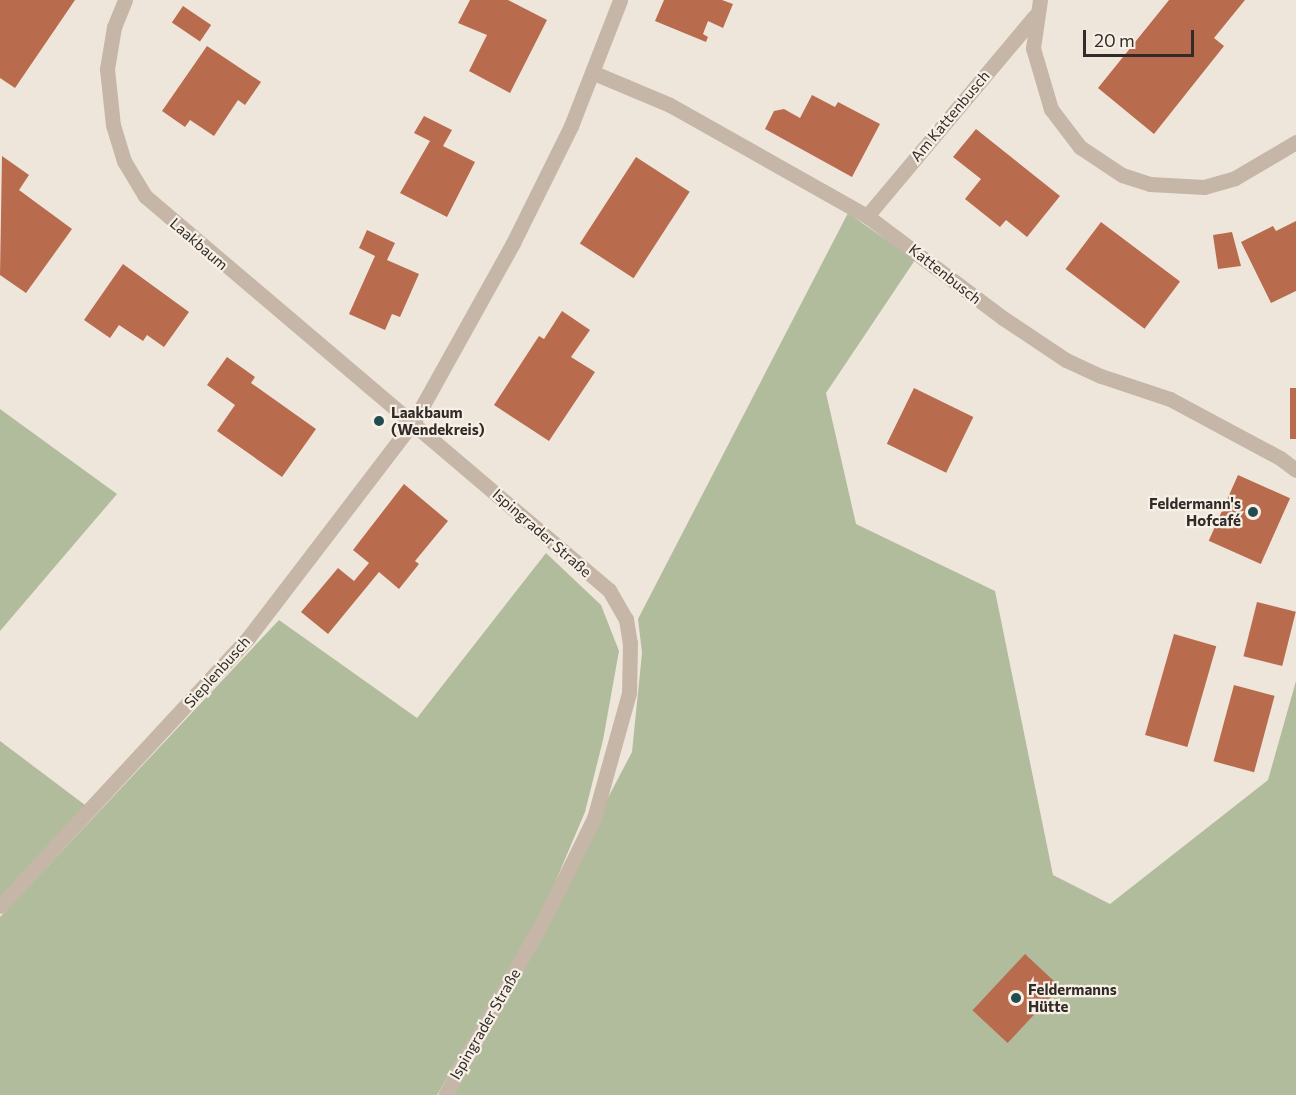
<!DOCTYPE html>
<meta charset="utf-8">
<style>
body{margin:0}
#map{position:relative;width:1296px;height:1095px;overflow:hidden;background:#efe6db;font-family:Commissioner,sans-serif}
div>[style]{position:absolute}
.green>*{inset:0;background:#b1bc9c}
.building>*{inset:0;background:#b96b4e;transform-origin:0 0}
.lane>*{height:15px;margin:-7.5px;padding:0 7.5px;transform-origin:7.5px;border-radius:7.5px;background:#c5b6a8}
.street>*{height:15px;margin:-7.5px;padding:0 7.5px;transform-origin:7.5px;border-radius:7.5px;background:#c5b6a8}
.dots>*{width:16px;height:16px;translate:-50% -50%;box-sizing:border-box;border:3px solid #f7f0e6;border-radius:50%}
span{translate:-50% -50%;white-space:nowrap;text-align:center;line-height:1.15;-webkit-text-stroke:4.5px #f7f0e6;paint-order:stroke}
.street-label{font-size:15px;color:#332b27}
.poi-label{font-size:15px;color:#332b27;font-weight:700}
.left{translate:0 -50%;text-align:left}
.right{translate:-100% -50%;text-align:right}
.scale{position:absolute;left:1083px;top:30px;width:111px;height:27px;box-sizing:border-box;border:3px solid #332b27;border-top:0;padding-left:8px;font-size:18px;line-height:21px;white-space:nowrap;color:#332b27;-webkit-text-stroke:4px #f7f0e6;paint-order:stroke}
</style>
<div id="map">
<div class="green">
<i style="clip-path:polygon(848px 213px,915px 260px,826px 393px,856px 524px,995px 591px,1053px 875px,1110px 904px,1268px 780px,1296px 681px,1296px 1095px,452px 1095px,632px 752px,642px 653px,638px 619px)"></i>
<i style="clip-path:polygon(0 409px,117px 494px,0 631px)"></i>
<i style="clip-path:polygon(546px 553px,601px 605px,619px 651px,603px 740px,585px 812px,546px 904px,437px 1095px,0 1095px,0 917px,279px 620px,417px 718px)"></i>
<i style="clip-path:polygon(0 741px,89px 808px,0 899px)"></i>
</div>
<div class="building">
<i style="clip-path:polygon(0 0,75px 0,15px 88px,0 78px)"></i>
<i style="clip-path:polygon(470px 0,508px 0,547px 20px,510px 93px,469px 71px,487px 35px,458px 23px)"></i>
<i style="clip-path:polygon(664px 0,722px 0,733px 4px,723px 28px,708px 21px,703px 34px,708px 37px,706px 42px,655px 21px)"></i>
<i style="clip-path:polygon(1169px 0,1245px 0,1214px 38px,1224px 46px,1154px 134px,1098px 88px)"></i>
<i style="left:183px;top:6px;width:34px;height:20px;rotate:34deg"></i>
<i style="clip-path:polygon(207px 46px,261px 82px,245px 105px,238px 100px,214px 136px,190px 120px,185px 127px,162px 111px)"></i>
<i style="clip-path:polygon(812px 95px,835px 107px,838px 102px,880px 124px,852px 177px,765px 129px,774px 111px,784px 109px,800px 118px)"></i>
<i style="clip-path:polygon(424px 116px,452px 130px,443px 146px,475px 162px,447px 217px,400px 193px,430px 141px,414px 133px)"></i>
<i style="clip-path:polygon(976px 129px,1060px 196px,1027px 237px,1006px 220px,1000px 227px,965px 199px,981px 179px,953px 157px)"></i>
<i style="clip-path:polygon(2px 156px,29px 175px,19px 190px,72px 229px,26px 293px,0 275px)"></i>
<i style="left:636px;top:157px;width:64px;height:103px;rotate:33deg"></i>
<i style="clip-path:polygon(1296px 221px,1296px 291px,1271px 303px,1241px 242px,1273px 226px,1276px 231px)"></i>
<i style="left:1101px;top:222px;width:99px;height:59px;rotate:37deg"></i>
<i style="clip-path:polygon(367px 230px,395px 243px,387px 260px,419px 274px,400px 317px,392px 314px,385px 330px,349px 314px,375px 256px,359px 248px)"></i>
<i style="clip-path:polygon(1232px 232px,1241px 266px,1218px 269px,1213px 235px)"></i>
<i style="clip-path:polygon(123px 264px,189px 312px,164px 347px,147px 335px,143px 341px,119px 325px,110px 338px,84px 320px)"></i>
<i style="clip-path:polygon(562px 311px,590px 330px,571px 357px,595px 372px,549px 441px,494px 405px,539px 336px,544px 339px)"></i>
<i style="clip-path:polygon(227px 357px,255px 377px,251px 383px,316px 429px,282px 477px,217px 431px,235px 405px,207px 385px)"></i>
<i style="left:914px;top:388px;width:66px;height:62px;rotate:26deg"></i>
<i style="left:1290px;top:388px;width:6px;height:51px"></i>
<i style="left:1238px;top:475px;width:57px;height:72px;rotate:24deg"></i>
<i style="clip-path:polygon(404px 484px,448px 521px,415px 561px,419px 564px,399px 589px,379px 572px,328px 634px,301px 612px,338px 568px,354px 581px,369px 563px,353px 550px)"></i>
<i style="left:1257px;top:602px;width:40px;height:56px;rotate:14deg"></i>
<i style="left:1174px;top:634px;width:44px;height:105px;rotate:16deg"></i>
<i style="left:1234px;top:685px;width:42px;height:79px;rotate:15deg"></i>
<i style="left:1025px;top:954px;width:48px;height:77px;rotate:43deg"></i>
</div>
<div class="lane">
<i style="left:867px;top:216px;width:261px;rotate:-50deg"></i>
<i style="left:0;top:906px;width:365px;rotate:-47.2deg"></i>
<i style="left:248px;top:638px;width:273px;rotate:-52.6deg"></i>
</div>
<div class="street">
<i style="left:125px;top:0;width:29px;rotate:112deg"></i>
<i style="left:114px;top:27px;width:43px;rotate:99.5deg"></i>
<i style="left:107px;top:69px;width:56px;rotate:83.9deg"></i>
<i style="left:113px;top:125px;width:38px;rotate:73deg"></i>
<i style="left:124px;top:161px;width:41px;rotate:59deg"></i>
<i style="left:145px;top:196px;width:609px;rotate:40.34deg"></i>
<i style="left:609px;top:590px;width:34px;rotate:60deg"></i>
<i style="left:626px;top:619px;width:24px;rotate:81deg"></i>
<i style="left:630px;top:643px;width:50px;rotate:91.1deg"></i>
<i style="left:629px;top:693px;width:130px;rotate:105.6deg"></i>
<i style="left:594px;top:818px;width:100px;rotate:116.1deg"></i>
<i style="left:550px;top:908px;width:214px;rotate:119.3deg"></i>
<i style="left:1040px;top:0;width:49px;rotate:98.3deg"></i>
<i style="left:1033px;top:48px;width:64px;rotate:73.6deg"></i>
<i style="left:1051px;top:109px;width:48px;rotate:52.7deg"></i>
<i style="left:1080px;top:147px;width:50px;rotate:33.7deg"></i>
<i style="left:1122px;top:175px;width:29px;rotate:18deg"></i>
<i style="left:1150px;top:184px;width:54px;rotate:3.2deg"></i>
<i style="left:1204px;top:187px;width:32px;rotate:-16deg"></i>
<i style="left:1235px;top:178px;width:71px;rotate:-30.5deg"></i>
<i style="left:594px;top:73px;width:82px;rotate:22.8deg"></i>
<i style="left:670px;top:105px;width:226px;rotate:29.4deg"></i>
<i style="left:867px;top:216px;width:170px;rotate:36.9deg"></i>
<i style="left:1003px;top:318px;width:76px;rotate:33.7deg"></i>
<i style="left:1066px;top:360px;width:38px;rotate:25deg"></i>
<i style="left:1101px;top:376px;width:73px;rotate:18.4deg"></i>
<i style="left:1170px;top:399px;width:125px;rotate:28.2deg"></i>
<i style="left:1280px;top:458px;width:20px;rotate:37deg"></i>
<i style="left:414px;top:421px;width:204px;rotate:-60.9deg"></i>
<i style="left:513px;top:243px;width:131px;rotate:-63.6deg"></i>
<i style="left:571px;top:126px;width:135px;rotate:-68.7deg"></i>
</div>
<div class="dots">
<i style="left:379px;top:421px;background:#214c50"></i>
<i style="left:1253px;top:512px;background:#214c50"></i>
<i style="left:1016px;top:998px;background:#214c50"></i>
</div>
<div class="street-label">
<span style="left:950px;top:116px;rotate:-50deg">Am Kattenbusch</span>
<span style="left:199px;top:244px;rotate:41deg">Laakbaum</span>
<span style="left:945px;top:274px;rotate:38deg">Kattenbusch</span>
<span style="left:542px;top:533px;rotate:41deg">Ispingrader Straße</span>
<span style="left:217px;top:672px;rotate:-48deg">Sieplenbusch</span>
<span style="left:485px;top:1024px;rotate:-60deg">Ispingrader Straße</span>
</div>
<div class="poi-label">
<span class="left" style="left:391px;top:421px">Laakbaum<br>(Wendekreis)</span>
<span class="right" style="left:1241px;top:512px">Feldermann's<br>Hofcafé</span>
<span class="left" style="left:1028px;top:998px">Feldermanns<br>Hütte</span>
</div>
<div class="scale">20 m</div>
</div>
